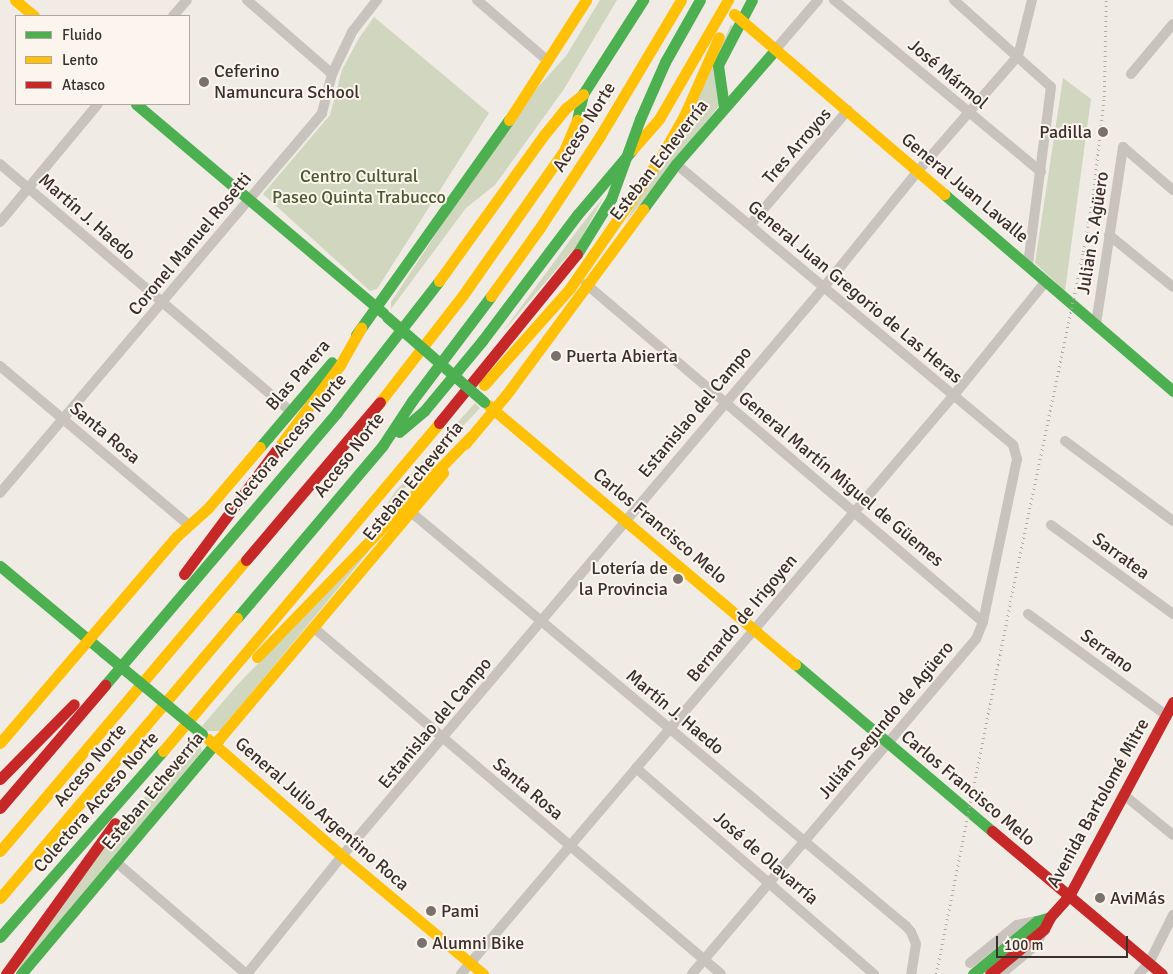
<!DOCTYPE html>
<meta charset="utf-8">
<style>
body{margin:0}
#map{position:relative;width:1173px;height:974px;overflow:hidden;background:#f0ebe5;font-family:Signika,sans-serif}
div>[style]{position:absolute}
.green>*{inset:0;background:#d1d6bf}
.street>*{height:10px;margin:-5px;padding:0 5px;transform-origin:5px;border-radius:5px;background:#c9c3be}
.fast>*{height:11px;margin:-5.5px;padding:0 5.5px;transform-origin:5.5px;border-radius:5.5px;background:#4caf50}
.slow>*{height:11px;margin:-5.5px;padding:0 5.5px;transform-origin:5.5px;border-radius:5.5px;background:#ffc107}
.jam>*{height:11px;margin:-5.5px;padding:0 5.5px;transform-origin:5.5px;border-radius:5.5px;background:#c62828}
.rail>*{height:2.5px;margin-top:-1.25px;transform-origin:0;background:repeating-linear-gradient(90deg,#b1aca8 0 1px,transparent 0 5px)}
.fast-bridge>*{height:11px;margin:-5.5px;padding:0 5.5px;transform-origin:5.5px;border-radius:5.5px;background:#4caf50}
.dots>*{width:14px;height:14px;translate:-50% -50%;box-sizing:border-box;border:2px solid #fbf5ee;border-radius:50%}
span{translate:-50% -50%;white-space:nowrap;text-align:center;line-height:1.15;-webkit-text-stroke:4px #fbf5ee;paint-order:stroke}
.poi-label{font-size:18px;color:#3b302b}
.left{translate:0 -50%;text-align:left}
.right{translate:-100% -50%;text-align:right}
.street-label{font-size:18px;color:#3b302b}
.park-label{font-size:18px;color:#4a5a2e}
.legend{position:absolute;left:15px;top:15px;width:175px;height:90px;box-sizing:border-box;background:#fbf5ee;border:1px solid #aea6a0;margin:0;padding:6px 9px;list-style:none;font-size:15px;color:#3b302b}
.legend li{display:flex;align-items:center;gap:10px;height:25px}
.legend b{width:25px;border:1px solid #aea6a0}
.scale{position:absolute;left:996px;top:936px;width:132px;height:22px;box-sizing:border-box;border:2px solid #3b302b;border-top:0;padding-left:6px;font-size:15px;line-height:18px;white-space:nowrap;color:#3b302b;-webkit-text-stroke:4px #fbf5ee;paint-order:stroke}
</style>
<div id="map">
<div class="green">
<i style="clip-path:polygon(600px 0,617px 0,564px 89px,495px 185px,466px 208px,391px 309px,391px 302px,520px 107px,566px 56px)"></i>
<i style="clip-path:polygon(374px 17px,489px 113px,377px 289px,370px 291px,263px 194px,330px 115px,342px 70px,359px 38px)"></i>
<i style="clip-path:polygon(731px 24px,734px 28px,719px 56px,721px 103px,625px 223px,715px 61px)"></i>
<i style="clip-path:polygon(1063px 78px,1091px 99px,1065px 291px,1035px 263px)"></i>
<i style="clip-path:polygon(603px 198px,578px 244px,502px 333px,579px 228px)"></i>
<i style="clip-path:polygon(475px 403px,480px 408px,382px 512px,395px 492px)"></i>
<i style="clip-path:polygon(374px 545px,220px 731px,207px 731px,202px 726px,239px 683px)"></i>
<i style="clip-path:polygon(195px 738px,200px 743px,202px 751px,16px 974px,26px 953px,125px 821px)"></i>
</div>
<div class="street">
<i style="left:247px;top:0;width:113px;rotate:41deg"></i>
<i style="left:477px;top:0;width:94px;rotate:40.7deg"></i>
<i style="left:834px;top:0;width:269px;rotate:39.7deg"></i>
<i style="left:954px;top:0;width:130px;rotate:41.9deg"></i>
<i style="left:1051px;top:87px;width:179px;rotate:97.4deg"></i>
<i style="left:173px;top:16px;width:21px;rotate:-49deg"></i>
<i style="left:775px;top:50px;width:66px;rotate:-49.3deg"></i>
<i style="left:1131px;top:74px;width:65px;rotate:-50deg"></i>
<i style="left:1123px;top:147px;width:66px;rotate:40.7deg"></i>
<i style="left:0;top:164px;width:381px;rotate:40.4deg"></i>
<i style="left:676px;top:164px;width:439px;rotate:39.8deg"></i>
<i style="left:1013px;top:445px;width:15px;rotate:74deg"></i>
<i style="left:1017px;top:459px;width:167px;rotate:101.8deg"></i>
<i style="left:983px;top:622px;width:18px;rotate:112deg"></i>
<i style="left:976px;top:639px;width:439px;rotate:130.3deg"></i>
<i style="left:0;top:222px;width:153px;rotate:-50.3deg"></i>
<i style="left:750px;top:225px;width:151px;rotate:-49.6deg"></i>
<i style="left:1109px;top:235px;width:82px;rotate:39.1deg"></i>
<i style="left:586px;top:284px;width:521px;rotate:40.41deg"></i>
<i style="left:1096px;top:324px;width:179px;rotate:-81.3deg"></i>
<i style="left:0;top:366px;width:247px;rotate:40.1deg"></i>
<i style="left:1065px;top:441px;width:134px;rotate:36.5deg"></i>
<i style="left:0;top:493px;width:498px;rotate:-49.7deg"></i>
<i style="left:322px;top:113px;width:40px;rotate:-75.6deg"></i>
<i style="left:332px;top:74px;width:47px;rotate:-64.5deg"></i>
<i style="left:352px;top:32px;width:41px;rotate:-52deg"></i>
<i style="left:412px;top:513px;width:644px;rotate:39.9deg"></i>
<i style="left:906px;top:926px;width:8px;rotate:50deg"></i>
<i style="left:911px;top:932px;width:13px;rotate:67deg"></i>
<i style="left:916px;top:944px;width:30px;rotate:99deg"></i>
<i style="left:1051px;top:525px;width:151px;rotate:36.1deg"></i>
<i style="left:1028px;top:614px;width:171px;rotate:36.2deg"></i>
<i style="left:314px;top:628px;width:534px;rotate:40.37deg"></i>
<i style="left:636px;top:768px;width:315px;rotate:40.9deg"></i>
<i style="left:1124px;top:795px;width:63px;rotate:39.2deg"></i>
<i style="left:116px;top:862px;width:172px;rotate:40.7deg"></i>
<i style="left:970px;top:963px;width:60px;rotate:-39deg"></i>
<i style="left:1017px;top:925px;width:19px;rotate:-12deg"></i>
<i style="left:247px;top:974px;width:151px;rotate:-51.2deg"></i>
<i style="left:342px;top:856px;width:746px;rotate:-49.73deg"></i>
<i style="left:824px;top:287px;width:148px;rotate:-51deg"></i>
<i style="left:917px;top:172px;width:154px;rotate:-49deg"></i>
<i style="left:1018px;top:56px;width:58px;rotate:-76deg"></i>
<i style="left:461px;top:974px;width:760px;rotate:-49.59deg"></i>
<i style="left:954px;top:395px;width:146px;rotate:-51.1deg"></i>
<i style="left:1001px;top:974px;width:44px;rotate:-39.5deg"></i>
<i style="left:1035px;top:946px;width:13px;rotate:-61deg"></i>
<i style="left:1139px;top:974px;width:15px;rotate:-48deg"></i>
<i style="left:1149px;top:963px;width:54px;rotate:-63.4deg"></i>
</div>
<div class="fast">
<i style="left:136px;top:104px;width:324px;rotate:40.2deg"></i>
<i style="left:724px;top:107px;width:42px;rotate:-98.1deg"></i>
<i style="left:718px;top:65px;width:73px;rotate:-62.4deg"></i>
<i style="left:640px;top:119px;width:62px;rotate:-66.3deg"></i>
<i style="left:665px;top:62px;width:71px;rotate:-60.6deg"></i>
<i style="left:577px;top:120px;width:27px;rotate:-77deg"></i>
<i style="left:583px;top:94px;width:112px;rotate:-57.4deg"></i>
<i style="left:944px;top:194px;width:302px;rotate:40.7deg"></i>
<i style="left:643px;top:209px;width:56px;rotate:-53.7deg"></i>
<i style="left:676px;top:164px;width:151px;rotate:-49deg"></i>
<i style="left:577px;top:254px;width:65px;rotate:-58.3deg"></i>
<i style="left:356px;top:335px;width:264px;rotate:-54.6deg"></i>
<i style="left:399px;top:432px;width:33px;rotate:-40deg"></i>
<i style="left:424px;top:411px;width:91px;rotate:-50.4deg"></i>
<i style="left:482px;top:341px;width:158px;rotate:-53deg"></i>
<i style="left:577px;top:215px;width:85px;rotate:-49.8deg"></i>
<i style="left:260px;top:447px;width:111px;rotate:-49.7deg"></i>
<i style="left:0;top:566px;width:133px;rotate:39.8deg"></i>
<i style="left:237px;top:618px;width:226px;rotate:-49.8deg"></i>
<i style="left:383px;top:445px;width:53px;rotate:-56.6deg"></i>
<i style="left:412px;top:401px;width:131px;rotate:-53deg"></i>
<i style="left:795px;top:664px;width:258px;rotate:40.3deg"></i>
<i style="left:105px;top:685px;width:358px;rotate:-49.6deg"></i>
<i style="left:337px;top:412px;width:166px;rotate:-52.1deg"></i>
<i style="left:0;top:937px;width:247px;rotate:-48.8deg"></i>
<i style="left:21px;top:974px;width:307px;rotate:-49.9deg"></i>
<i style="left:973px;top:974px;width:83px;rotate:-39.6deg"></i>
<i style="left:1037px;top:921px;width:14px;rotate:-17deg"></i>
</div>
<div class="slow">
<i style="left:15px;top:0;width:25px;rotate:40deg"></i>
<i style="left:734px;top:14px;width:277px;rotate:40.6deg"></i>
<i style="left:509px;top:120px;width:143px;rotate:-57.3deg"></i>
<i style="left:632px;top:150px;width:41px;rotate:-48.9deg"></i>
<i style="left:659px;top:119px;width:138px;rotate:-59.9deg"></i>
<i style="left:439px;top:281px;width:180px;rotate:-54.3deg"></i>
<i style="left:544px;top:135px;width:35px;rotate:-51deg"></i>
<i style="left:566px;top:108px;width:22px;rotate:-39deg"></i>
<i style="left:491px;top:296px;width:82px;rotate:-54.4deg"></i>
<i style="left:539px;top:229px;width:111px;rotate:-56.7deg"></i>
<i style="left:600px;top:136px;width:158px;rotate:-59.2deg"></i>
<i style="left:484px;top:385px;width:130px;rotate:-48.4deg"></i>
<i style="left:570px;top:288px;width:162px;rotate:-55.3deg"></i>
<i style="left:662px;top:155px;width:45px;rotate:-60.6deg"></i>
<i style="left:684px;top:116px;width:86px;rotate:-66.1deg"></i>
<i style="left:380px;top:402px;width:135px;rotate:-52.2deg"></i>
<i style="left:463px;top:295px;width:176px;rotate:-55deg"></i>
<i style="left:564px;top:151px;width:34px;rotate:-67deg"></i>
<i style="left:488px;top:405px;width:402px;rotate:40.2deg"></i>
<i style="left:465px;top:444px;width:64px;rotate:-50.1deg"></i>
<i style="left:506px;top:395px;width:231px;rotate:-53.6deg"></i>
<i style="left:278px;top:448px;width:104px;rotate:-53.2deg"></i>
<i style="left:340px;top:365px;width:43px;rotate:-60.4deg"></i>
<i style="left:257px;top:657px;width:306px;rotate:-45.9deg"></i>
<i style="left:208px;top:739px;width:178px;rotate:41.1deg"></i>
<i style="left:342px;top:856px;width:184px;rotate:39.9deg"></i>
<i style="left:219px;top:739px;width:348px;rotate:-49.9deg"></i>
<i style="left:0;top:743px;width:272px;rotate:-49.5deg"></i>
<i style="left:177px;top:536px;width:42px;rotate:-42.1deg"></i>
<i style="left:208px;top:508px;width:80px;rotate:-49.6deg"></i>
<i style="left:163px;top:751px;width:429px;rotate:-49.9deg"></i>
<i style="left:0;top:851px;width:381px;rotate:-49.8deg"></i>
<i style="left:0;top:898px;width:367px;rotate:-49.8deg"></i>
</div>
<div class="jam">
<i style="left:439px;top:423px;width:218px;rotate:-50.8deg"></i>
<i style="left:246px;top:560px;width:207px;rotate:-49.7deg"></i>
<i style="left:184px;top:574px;width:157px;rotate:-53.3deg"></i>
<i style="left:0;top:779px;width:105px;rotate:-45.4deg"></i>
<i style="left:0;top:808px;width:162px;rotate:-49.5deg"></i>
<i style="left:992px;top:831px;width:222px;rotate:40.1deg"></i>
<i style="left:6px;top:974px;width:186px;rotate:-54.2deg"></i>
<i style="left:990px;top:974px;width:70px;rotate:-39.8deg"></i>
<i style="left:1044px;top:929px;width:13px;rotate:-63deg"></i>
<i style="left:1050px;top:917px;width:28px;rotate:-48deg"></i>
<i style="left:1069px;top:896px;width:220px;rotate:-61.8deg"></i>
</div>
<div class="rail">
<i style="left:936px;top:974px;width:379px;rotate:-78.7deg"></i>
<i style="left:1010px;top:602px;width:358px;rotate:-78.2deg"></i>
<i style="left:1083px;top:252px;width:58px;rotate:-80deg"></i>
<i style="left:1093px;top:195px;width:99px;rotate:-83.6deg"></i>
<i style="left:1104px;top:97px;width:97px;rotate:-88.8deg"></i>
</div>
<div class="fast-bridge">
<i style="left:611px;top:199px;width:85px;rotate:-70.1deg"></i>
<i style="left:387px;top:317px;width:129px;rotate:41.2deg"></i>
<i style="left:102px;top:651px;width:130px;rotate:39.7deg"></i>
</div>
<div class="dots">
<i style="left:204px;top:82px;background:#7a716c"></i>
<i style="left:1103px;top:132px;background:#7a716c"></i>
<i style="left:556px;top:356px;background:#7a716c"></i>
<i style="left:678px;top:579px;background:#7a716c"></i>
<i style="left:1100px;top:898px;background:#7a716c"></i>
<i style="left:431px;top:911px;background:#7a716c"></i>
<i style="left:422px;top:943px;background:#7a716c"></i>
</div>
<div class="poi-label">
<span class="left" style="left:214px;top:82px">Ceferino<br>Namuncura School</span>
<span class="right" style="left:1092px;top:132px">Padilla</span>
<span class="left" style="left:566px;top:356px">Puerta Abierta</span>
<span class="right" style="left:668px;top:579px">Lotería de<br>la Provincia</span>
<span class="left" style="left:1110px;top:898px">AviMás</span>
<span class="left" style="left:441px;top:911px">Pami</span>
<span class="left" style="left:432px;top:943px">Alumni Bike</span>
</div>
<div class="street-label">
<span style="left:948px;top:74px;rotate:40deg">José Mármol</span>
<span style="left:584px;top:127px;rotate:-58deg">Acceso Norte</span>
<span style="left:797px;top:146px;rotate:-49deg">Tres Arroyos</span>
<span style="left:659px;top:160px;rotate:-52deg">Esteban Echeverría</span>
<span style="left:965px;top:188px;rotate:40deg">General Juan Lavalle</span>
<span style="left:87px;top:217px;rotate:41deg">Martín J. Haedo</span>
<span style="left:1093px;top:233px;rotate:-81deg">Julian S. Agüero</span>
<span style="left:190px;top:244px;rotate:-50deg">Coronel Manuel Rosetti</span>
<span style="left:855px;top:292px;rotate:40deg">General Juan Gregorio de Las Heras</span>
<span style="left:298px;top:375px;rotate:-49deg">Blas Parera</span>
<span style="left:695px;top:412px;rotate:-50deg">Estanislao del Campo</span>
<span style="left:105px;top:433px;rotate:40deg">Santa Rosa</span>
<span style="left:285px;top:445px;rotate:-50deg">Colectora Acceso Norte</span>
<span style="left:349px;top:455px;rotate:-52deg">Acceso Norte</span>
<span style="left:841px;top:479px;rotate:40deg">General Martín Miguel de Güemes</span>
<span style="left:413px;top:481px;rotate:-51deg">Esteban Echeverría</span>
<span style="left:660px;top:526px;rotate:40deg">Carlos Francisco Melo</span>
<span style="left:1121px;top:556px;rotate:36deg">Sarratea</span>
<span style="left:742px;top:618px;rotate:-50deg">Bernardo de Irigoyen</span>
<span style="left:1107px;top:651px;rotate:36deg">Serrano</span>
<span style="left:675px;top:712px;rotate:40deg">Martín J. Haedo</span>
<span style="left:886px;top:720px;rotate:-50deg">Julián Segundo de Agüero</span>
<span style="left:435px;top:723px;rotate:-50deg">Estanislao del Campo</span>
<span style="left:90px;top:765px;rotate:-50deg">Acceso Norte</span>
<span style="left:968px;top:788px;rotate:40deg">Carlos Francisco Melo</span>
<span style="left:528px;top:789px;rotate:40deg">Santa Rosa</span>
<span style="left:153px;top:791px;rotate:-50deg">Esteban Echeverría</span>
<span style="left:96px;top:802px;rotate:-49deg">Colectora Acceso Norte</span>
<span style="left:1098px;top:803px;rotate:-61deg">Avenida Bartolomé Mitre</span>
<span style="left:322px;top:814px;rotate:41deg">General Julio Argentino Roca</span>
<span style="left:766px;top:858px;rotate:41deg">José de Olavarría</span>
</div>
<div class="park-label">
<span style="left:359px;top:187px">Centro Cultural<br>Paseo Quinta Trabucco</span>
</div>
<ul class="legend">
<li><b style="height:6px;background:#4caf50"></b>Fluido</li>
<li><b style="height:6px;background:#ffc107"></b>Lento</li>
<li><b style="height:6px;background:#c62828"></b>Atasco</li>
</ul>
<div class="scale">100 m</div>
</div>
